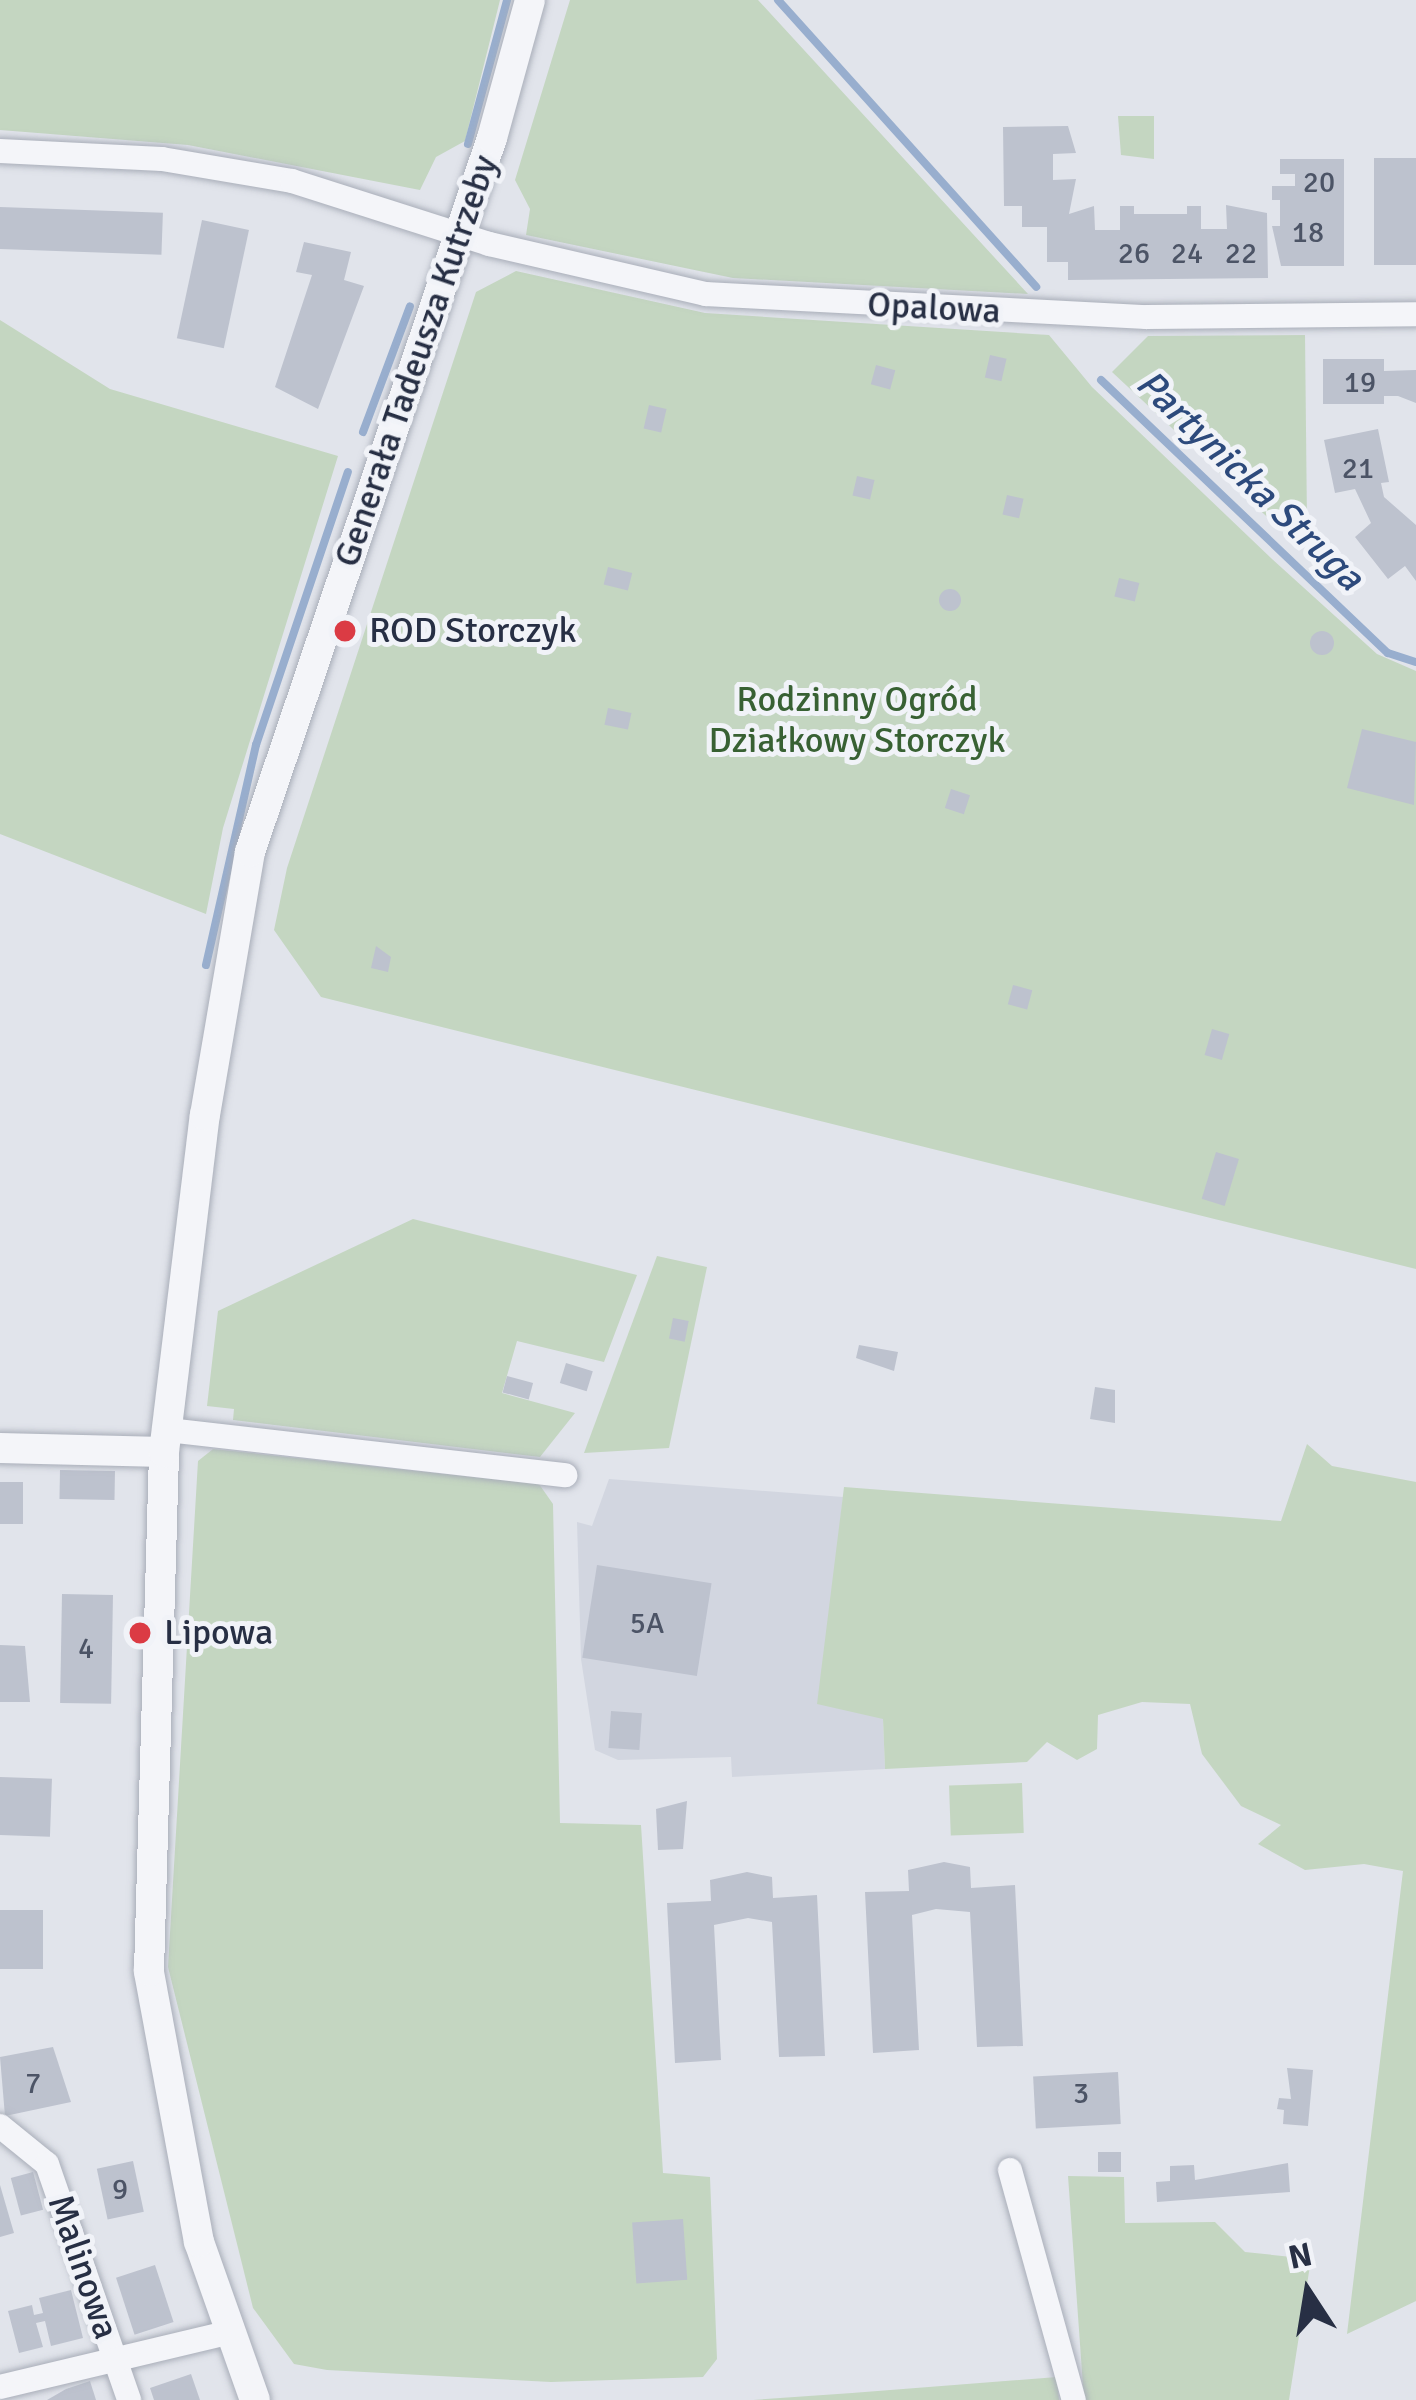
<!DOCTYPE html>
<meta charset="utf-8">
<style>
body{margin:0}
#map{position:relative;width:1416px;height:2400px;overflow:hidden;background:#e1e4eb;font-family:Signika,sans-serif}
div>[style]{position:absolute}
.built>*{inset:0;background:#d2d6e0}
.green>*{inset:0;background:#c4d6c1;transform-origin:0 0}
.stream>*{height:8px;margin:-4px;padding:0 4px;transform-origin:4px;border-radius:4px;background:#98aece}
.building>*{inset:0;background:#bdc2ce;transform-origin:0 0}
.round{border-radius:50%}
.roads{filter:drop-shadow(0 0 3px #a9aeb9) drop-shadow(0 0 3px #a9aeb9)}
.minor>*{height:24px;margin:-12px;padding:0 12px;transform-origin:12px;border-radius:12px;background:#f4f5f9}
.tertiary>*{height:30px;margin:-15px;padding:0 15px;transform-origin:15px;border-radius:15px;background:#f4f5f9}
.dots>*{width:33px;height:33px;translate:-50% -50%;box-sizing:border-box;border:6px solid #f1f3f8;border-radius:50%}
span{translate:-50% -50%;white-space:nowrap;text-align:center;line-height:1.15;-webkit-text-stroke:10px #f1f3f8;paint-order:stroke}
.number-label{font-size:30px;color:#4c5466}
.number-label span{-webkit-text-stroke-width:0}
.street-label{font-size:36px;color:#272f44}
.poi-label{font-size:36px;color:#272f44}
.left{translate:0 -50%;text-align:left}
.park-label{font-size:36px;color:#386133}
.water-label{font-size:39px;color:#2d4a7c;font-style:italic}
.north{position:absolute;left:1248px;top:2232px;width:120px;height:120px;-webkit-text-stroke:9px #f1f3f8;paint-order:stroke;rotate:348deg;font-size:33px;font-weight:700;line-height:48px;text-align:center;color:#272f44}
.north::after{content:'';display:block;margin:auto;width:42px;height:54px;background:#272f44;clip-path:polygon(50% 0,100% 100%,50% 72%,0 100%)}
</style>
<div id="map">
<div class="built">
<i style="clip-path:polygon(609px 1479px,843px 1497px,839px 1533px,883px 1719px,885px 1769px,732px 1777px,731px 1757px,618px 1760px,595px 1750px,581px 1659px,577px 1522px,592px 1526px)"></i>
</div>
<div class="green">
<i style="clip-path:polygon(0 0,500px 0,465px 141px,436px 157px,420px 190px,188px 145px,0 130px)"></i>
<i style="clip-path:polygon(570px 0,758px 0,1028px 294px,733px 278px,526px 235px,530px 209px,515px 180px)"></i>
<i style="clip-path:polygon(1118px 116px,1154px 116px,1154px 159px,1121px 155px)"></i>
<i style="clip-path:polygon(516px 271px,705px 313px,1049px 335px,1092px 387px,1272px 559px,1377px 654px,1416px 671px,1416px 1269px,321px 997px,274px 930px,287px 868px,476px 292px)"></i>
<i style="clip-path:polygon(0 320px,110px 389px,338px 456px,223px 828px,206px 914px,0 834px)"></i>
<i style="clip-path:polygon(1305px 335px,1307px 522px,1279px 528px,1112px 372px,1148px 336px)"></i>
<i style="clip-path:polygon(413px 1219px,637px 1275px,604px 1362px,517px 1341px,502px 1393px,575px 1413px,540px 1457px,233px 1420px,234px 1409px,207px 1406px,218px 1311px)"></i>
<i style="clip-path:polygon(657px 1256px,707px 1267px,669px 1448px,584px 1453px)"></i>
<i style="clip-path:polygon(1307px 1444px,1332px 1466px,1416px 1482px,1416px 2301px,1347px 2334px,1403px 1871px,1364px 1864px,1305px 1870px,1258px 1844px,1281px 1825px,1241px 1806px,1202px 1754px,1190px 1704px,1142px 1702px,1098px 1715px,1097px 1749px,1077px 1760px,1047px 1742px,1027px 1762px,885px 1769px,883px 1719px,817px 1704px,844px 1487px,1281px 1521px)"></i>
<i style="clip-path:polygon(213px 1449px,539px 1484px,553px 1504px,560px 1823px,641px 1825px,663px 2173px,710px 2177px,717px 2359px,703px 2377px,551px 2382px,327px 2370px,294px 2364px,253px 2308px,168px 1967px,198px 1461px)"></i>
<i style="left:1022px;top:1783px;width:50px;height:73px;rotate:88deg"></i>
<i style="clip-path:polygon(1068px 2176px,1124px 2177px,1125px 2223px,1215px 2222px,1245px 2252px,1311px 2259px,1289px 2400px,1084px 2400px)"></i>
<i style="clip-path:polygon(1057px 2377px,1059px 2400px,753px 2400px,852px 2393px)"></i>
</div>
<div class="stream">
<i style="left:778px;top:0;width:386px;rotate:48deg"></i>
<i style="left:468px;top:144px;width:149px;rotate:-74.8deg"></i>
<i style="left:1101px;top:380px;width:396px;rotate:43.6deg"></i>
<i style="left:1388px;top:653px;width:29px;rotate:18deg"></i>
<i style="left:363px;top:432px;width:134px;rotate:-69.5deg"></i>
<i style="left:206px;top:965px;width:226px;rotate:-77.2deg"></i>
<i style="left:256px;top:745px;width:288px;rotate:-71.4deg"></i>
</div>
<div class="building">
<i style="clip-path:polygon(1068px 126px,1076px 153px,1053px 154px,1053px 180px,1076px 179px,1069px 214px,1094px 206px,1095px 230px,1120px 230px,1120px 206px,1134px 206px,1134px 214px,1187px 214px,1187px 206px,1201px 206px,1201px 229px,1227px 229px,1226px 205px,1267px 213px,1268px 278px,1068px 280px,1068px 262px,1047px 262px,1047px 227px,1022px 227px,1022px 206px,1004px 206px,1003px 127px)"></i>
<i style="left:1416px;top:158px;width:107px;height:42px;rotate:90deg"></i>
<i style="clip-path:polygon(1280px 159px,1344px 159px,1344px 266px,1281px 266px,1272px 226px,1280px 226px,1280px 200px,1272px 200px,1272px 186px,1295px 186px,1295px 174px,1280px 174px)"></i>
<i style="left:0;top:207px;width:163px;height:42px;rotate:2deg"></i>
<i style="left:202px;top:220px;width:48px;height:121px;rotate:12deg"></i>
<i style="clip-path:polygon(304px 242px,351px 252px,344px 280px,364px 286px,318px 409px,275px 387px,312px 275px,296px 272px)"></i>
<i style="left:990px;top:355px;width:17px;height:23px;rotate:13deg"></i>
<i style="clip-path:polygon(1323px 359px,1384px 359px,1384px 371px,1416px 370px,1416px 403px,1398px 396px,1384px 396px,1384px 404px,1323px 404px)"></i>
<i style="left:876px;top:365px;width:20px;height:20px;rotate:15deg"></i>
<i style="left:649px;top:405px;width:18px;height:24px;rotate:13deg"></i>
<i style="clip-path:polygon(1378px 429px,1389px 482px,1381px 483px,1384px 497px,1416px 525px,1416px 581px,1405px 566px,1388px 579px,1355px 537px,1371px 523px,1355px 489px,1335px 493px,1324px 440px)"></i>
<i style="left:857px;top:476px;width:18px;height:20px;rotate:13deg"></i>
<i style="left:1007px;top:495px;width:17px;height:20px;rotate:13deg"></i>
<i style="left:608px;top:567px;width:25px;height:18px;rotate:14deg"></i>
<i style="left:1119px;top:578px;width:21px;height:19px;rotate:14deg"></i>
<i class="round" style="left:939px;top:589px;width:22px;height:22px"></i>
<i class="round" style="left:1310px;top:631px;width:24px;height:24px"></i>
<i style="left:608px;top:708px;width:24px;height:17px;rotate:12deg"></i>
<i style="clip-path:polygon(1362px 729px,1416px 742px,1414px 805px,1347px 788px)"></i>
<i style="left:951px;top:789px;width:20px;height:20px;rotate:18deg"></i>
<i style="clip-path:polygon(376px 946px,391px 957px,388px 972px,371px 968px)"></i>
<i style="left:1013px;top:985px;width:20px;height:20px;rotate:15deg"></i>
<i style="left:1212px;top:1029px;width:18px;height:27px;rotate:16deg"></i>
<i style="left:1216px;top:1152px;width:24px;height:49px;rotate:17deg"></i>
<i style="left:673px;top:1318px;width:16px;height:21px;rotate:11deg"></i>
<i style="clip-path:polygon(859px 1345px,898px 1352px,894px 1371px,856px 1358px)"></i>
<i style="left:566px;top:1363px;width:28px;height:21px;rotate:17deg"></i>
<i style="left:507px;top:1376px;width:27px;height:17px;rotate:15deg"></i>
<i style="clip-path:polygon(1095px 1387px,1115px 1390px,1115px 1423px,1090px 1419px)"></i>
<i style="left:60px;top:1470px;width:55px;height:29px;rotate:1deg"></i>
<i style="left:0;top:1482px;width:23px;height:42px"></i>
<i style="left:597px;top:1565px;width:116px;height:94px;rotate:9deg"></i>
<i style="left:62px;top:1594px;width:51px;height:109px;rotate:1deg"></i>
<i style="clip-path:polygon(0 1645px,25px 1646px,30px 1702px,0 1702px)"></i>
<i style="left:611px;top:1711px;width:31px;height:37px;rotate:4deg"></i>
<i style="left:0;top:1777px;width:52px;height:58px;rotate:2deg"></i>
<i style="clip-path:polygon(687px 1801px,683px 1849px,658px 1850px,656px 1809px)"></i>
<i style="clip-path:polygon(944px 1862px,970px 1867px,971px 1888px,1015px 1885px,1023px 2046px,977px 2047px,970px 1912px,936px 1909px,912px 1915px,919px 2050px,873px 2053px,865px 1892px,909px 1891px,908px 1870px)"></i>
<i style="clip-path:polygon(747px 1872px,772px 1877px,773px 1898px,817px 1895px,825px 2056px,779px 2057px,772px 1922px,748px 1918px,714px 1925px,721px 2060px,675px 2063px,667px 1903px,711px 1901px,710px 1880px)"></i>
<i style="left:0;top:1910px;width:43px;height:59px"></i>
<i style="clip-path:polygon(53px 2047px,71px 2102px,5px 2116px,0 2057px)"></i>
<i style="clip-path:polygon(1287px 2068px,1313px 2070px,1308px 2126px,1283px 2124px,1284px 2110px,1277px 2109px,1279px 2098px,1291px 2099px)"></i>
<i style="left:1118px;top:2072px;width:52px;height:85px;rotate:87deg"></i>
<i style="left:1121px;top:2152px;width:20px;height:23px;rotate:90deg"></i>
<i style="left:133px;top:2161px;width:52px;height:37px;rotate:78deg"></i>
<i style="clip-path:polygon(1288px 2163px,1290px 2192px,1157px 2202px,1156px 2182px,1170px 2181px,1170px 2166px,1194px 2165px,1195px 2180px)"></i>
<i style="left:33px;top:2172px;width:39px;height:23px;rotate:75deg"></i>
<i style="clip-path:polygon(0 2185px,14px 2233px,0 2237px)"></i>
<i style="left:683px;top:2219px;width:61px;height:51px;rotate:86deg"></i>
<i style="left:155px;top:2265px;width:60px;height:41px;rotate:72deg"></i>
<i style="clip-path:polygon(71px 2290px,83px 2338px,51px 2346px,45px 2321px,36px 2323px,43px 2347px,19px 2353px,8px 2311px,32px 2305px,34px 2315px,43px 2313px,39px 2298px)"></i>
<i style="clip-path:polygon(191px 2374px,200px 2400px,154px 2400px,150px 2388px)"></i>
<i style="clip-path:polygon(90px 2381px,96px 2400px,47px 2400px,66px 2389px)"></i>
</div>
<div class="roads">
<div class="minor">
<i style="left:0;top:151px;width:162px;rotate:2.8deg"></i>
<i style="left:162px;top:159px;width:132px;rotate:9.6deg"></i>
<i style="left:292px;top:181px;width:207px;rotate:17.7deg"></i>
<i style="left:489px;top:244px;width:222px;rotate:13deg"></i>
<i style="left:705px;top:294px;width:442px;rotate:3deg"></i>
<i style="left:1146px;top:317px;width:270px;rotate:-0.6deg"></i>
<i style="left:168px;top:1430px;width:400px;rotate:6.5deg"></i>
<i style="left:0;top:2126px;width:60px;rotate:39deg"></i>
<i style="left:47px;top:2164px;width:250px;rotate:70.8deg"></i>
<i style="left:1010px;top:2170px;width:239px;rotate:74.5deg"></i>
<i style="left:0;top:2387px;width:233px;rotate:-13.4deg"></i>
</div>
<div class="tertiary">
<i style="left:0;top:1448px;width:164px;rotate:1.4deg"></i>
<i style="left:255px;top:2400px;width:168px;rotate:-109.5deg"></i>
<i style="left:199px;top:2242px;width:276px;rotate:-100.5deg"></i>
<i style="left:149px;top:1971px;width:519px;rotate:-88.34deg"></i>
<i style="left:164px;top:1452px;width:339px;rotate:-83.1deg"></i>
<i style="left:205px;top:1115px;width:267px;rotate:-80.3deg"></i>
<i style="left:250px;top:852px;width:754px;rotate:-71.28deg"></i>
<i style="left:492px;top:138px;width:143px;rotate:-74.6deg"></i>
</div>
</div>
<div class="dots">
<i style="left:345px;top:631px;background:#db3b44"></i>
<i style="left:140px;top:1633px;background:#db3b44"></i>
</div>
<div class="number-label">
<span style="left:1319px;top:183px">20</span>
<span style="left:1308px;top:233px">18</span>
<span style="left:1134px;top:254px">26</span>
<span style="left:1187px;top:254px">24</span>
<span style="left:1241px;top:254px">22</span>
<span style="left:1360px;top:383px">19</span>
<span style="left:1358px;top:469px">21</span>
<span style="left:647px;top:1624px">5A</span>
<span style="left:86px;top:1649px">4</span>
<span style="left:33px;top:2084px">7</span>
<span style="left:1081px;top:2094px">3</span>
<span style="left:120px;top:2190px">9</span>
</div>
<div class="street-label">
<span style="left:934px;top:308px;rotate:3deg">Opalowa</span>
<span style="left:416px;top:361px;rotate:-71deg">Generała Tadeusza Kutrzeby</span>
<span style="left:83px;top:2267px;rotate:71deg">Malinowa</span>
</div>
<div class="poi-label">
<span class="left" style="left:369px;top:631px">ROD Storczyk</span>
<span class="left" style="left:164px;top:1633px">Lipowa</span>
</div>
<div class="park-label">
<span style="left:857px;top:720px">Rodzinny Ogród<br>Działkowy Storczyk</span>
</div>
<div class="water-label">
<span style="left:1250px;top:480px;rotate:44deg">Partynicka Struga</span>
</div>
<div class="north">N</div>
</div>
